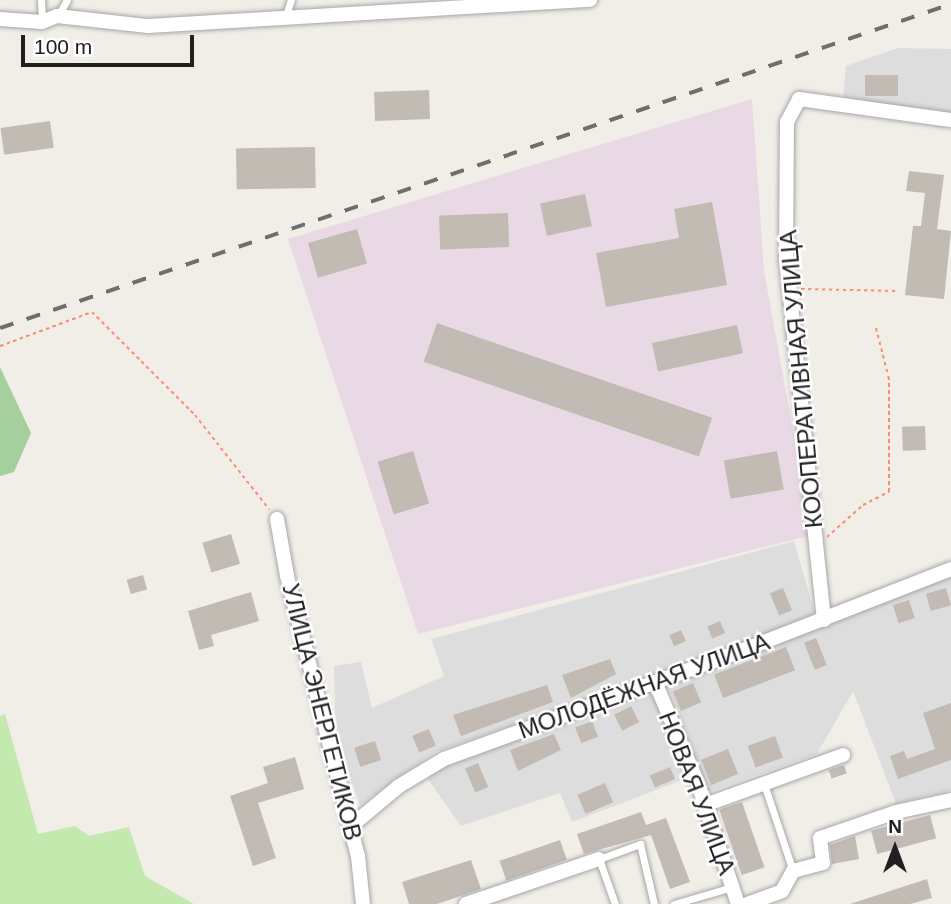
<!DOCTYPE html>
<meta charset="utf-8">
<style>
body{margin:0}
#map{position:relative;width:951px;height:904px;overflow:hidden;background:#f0eee7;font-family:Arial,sans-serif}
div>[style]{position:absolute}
.residential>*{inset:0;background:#dedddd}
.industrial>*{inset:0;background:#e9d9e4}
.grass>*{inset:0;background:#c4e9ae}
.forest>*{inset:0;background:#a5cf9c}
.building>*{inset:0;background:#c1bbb3;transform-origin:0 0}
.path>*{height:2px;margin-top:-1px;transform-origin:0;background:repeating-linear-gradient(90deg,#f88e71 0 3.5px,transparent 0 7px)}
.roads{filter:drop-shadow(0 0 2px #a7a7a7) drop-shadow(0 0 2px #a7a7a7)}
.service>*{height:7px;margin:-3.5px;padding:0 3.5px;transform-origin:3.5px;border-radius:3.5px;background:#fff}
.minor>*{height:14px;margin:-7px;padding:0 7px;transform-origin:7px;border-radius:7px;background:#fff}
.rail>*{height:3.5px;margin-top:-1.75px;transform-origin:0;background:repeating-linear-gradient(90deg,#6e6e6e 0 14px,transparent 0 28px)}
span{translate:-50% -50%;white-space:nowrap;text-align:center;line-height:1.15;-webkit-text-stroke:5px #fff;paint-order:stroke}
.street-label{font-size:24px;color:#202020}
.north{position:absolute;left:860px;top:813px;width:70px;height:70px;-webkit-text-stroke:5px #fff;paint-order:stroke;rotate:0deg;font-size:19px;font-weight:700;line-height:28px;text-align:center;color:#202020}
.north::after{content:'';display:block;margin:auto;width:24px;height:32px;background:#202020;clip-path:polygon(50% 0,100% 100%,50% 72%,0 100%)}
.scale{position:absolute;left:21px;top:35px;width:173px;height:32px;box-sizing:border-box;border:4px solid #202020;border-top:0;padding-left:9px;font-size:21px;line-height:24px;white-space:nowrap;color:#202020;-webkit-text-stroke:5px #fff;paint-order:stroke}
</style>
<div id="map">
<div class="residential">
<i style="clip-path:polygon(898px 48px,951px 49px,951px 115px,843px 97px,846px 66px)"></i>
<i style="clip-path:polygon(794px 541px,816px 618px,435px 752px,360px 805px,336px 739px,334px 666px,361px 662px,372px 708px,444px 676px,431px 639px)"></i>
<i style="clip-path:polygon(951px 574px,951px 790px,896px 804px,853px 691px,817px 754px,708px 792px,667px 683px)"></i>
<i style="clip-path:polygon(652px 691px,685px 779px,572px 822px,560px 793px,461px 826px,425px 775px,463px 756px)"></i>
</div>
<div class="industrial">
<i style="clip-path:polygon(752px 99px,764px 271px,812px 535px,418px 634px,288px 239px)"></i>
</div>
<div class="grass">
<i style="clip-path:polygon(5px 714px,38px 834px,75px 826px,89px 836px,129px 827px,145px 876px,194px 904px,0 904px,0 716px)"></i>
</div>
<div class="forest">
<i style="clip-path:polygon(0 367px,31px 433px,14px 472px,0 476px)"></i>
</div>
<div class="building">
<i style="left:865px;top:75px;width:33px;height:21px"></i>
<i style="left:429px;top:90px;width:29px;height:55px;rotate:88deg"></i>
<i style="left:50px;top:121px;width:27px;height:50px;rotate:82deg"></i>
<i style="left:315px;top:147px;width:41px;height:79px;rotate:89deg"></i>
<i style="clip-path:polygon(909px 171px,944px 175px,937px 229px,951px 231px,944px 299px,905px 295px,913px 226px,921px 226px,925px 193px,906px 191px)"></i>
<i style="left:585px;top:194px;width:33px;height:46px;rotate:78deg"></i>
<i style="clip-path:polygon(712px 202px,727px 285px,606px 307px,596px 253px,679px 238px,674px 209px)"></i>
<i style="left:508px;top:213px;width:34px;height:69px;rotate:88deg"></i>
<i style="left:357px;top:229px;width:36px;height:51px;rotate:74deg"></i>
<i style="left:437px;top:323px;width:291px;height:41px;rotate:19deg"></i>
<i style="left:737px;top:325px;width:29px;height:87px;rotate:78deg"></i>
<i style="left:925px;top:426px;width:24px;height:23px;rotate:88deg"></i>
<i style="left:413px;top:451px;width:55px;height:37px;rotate:73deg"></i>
<i style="left:777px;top:451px;width:39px;height:54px;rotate:80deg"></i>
<i style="left:231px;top:534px;width:31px;height:30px;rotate:73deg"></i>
<i style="left:143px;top:575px;width:15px;height:17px;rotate:74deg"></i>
<i style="left:783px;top:588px;width:24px;height:14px;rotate:68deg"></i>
<i style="left:946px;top:588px;width:18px;height:21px;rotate:74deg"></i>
<i style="clip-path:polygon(251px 592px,259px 621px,211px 635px,214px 646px,199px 650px,188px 611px)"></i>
<i style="left:909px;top:600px;width:19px;height:17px;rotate:72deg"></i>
<i style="left:720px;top:621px;width:13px;height:14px;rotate:67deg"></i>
<i style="left:681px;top:630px;width:12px;height:13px;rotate:66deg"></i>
<i style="left:816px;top:638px;width:29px;height:13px;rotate:68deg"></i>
<i style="left:786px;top:647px;width:25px;height:77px;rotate:69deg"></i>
<i style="clip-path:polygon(610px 659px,616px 674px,571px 698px,562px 675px)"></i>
<i style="left:693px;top:683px;width:21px;height:22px;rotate:67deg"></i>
<i style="clip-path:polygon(547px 685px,553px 702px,461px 736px,453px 715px)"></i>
<i style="clip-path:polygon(951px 703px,951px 760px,898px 779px,890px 756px,904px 751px,907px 759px,935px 749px,923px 713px)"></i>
<i style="left:631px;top:706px;width:18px;height:19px;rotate:63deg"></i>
<i style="left:592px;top:721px;width:17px;height:18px;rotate:69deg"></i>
<i style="left:429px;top:729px;width:18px;height:18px;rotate:68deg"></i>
<i style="clip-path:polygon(554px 734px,561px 750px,518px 771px,510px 750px)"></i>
<i style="left:775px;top:736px;width:23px;height:29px;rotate:70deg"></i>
<i style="left:375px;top:741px;width:20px;height:22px;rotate:72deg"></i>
<i style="left:728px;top:749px;width:27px;height:29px;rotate:68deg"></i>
<i style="clip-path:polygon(295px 757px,304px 789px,258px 803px,276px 858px,253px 866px,230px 796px,268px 783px,263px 767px)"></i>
<i style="left:478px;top:763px;width:26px;height:14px;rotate:67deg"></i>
<i style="left:844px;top:765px;width:9px;height:16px;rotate:72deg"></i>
<i style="left:670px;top:767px;width:13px;height:22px;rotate:67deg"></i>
<i style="left:605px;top:783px;width:21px;height:30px;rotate:67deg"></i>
<i style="left:742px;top:802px;width:69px;height:24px;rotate:71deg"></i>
<i style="clip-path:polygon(641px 812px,646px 825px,666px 818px,690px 882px,670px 889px,651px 835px,584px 854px,577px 834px)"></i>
<i style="left:930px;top:815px;width:24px;height:61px;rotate:75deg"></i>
<i style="clip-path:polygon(855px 836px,859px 859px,832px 864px,830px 845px)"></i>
<i style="left:560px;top:840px;width:21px;height:64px;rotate:71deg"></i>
<i style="clip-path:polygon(471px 860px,481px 889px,437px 904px,409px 904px,402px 882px)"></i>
<i style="clip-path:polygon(927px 879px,932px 898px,910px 904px,850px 904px)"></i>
</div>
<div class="path">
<i style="left:801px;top:289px;width:96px;rotate:1.2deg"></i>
<i style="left:0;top:346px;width:98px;rotate:-20.3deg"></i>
<i style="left:92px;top:312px;width:146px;rotate:45deg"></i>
<i style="left:195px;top:415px;width:120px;rotate:51.8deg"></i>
<i style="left:827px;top:537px;width:48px;rotate:-41.6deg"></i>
<i style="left:863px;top:505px;width:29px;rotate:-27deg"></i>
<i style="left:889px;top:492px;width:113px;rotate:-90deg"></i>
<i style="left:889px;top:379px;width:53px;rotate:-104.3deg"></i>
</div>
<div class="roads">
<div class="service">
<i style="left:41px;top:0;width:21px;rotate:87deg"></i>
<i style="left:58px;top:16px;width:18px;rotate:-61deg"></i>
<i style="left:285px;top:18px;width:19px;rotate:-72deg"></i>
<i style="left:764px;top:784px;width:92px;rotate:71.6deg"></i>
<i style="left:615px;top:904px;width:48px;rotate:-109.6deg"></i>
<i style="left:599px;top:859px;width:44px;rotate:-20.1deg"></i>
<i style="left:640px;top:844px;width:62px;rotate:76.9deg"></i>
<i style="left:674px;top:904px;width:60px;rotate:-16.3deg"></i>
</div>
<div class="minor">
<i style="left:0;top:19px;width:42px;rotate:4.1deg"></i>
<i style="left:42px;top:22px;width:16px;rotate:-22deg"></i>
<i style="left:57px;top:16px;width:92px;rotate:6.3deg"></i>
<i style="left:148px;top:26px;width:443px;rotate:-3.4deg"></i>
<i style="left:277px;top:519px;width:58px;rotate:80deg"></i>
<i style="left:287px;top:576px;width:289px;rotate:75.8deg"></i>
<i style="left:358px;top:856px;width:48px;rotate:84.1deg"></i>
<i style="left:824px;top:620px;width:361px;rotate:-96deg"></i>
<i style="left:786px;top:261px;width:139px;rotate:-89.6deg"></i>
<i style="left:787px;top:122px;width:26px;rotate:-62deg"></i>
<i style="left:799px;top:99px;width:153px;rotate:7.9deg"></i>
<i style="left:655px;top:682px;width:111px;rotate:67.1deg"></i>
<i style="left:698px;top:784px;width:126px;rotate:71.6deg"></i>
<i style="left:705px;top:805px;width:147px;rotate:-19.9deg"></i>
<i style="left:351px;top:826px;width:62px;rotate:-39.8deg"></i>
<i style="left:399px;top:786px;width:52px;rotate:-31deg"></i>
<i style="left:444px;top:759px;width:321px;rotate:-20deg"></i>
<i style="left:746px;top:649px;width:220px;rotate:-21.3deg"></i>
<i style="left:466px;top:904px;width:140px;rotate:-18.7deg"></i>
<i style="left:747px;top:904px;width:37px;rotate:-20deg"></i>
<i style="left:782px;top:891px;width:23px;rotate:-61deg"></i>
<i style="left:793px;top:871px;width:31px;rotate:-15deg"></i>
<i style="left:823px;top:863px;width:25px;rotate:-97deg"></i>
<i style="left:820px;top:838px;width:80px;rotate:-18.9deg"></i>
<i style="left:896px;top:812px;width:56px;rotate:-12.3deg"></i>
</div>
</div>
<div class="rail">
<i style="left:0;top:328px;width:1005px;rotate:-18.81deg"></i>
</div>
<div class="street-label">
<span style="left:801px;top:379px;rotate:-95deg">КООПЕРАТИВНАЯ УЛИЦА</span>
<span style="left:644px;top:686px;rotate:-20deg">МОЛОДЁЖНАЯ УЛИЦА</span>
<span style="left:322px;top:712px;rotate:76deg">УЛИЦА ЭНЕРГЕТИКОВ</span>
<span style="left:697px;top:793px;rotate:69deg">НОВАЯ УЛИЦА</span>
</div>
<div class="north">N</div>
<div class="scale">100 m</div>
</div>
